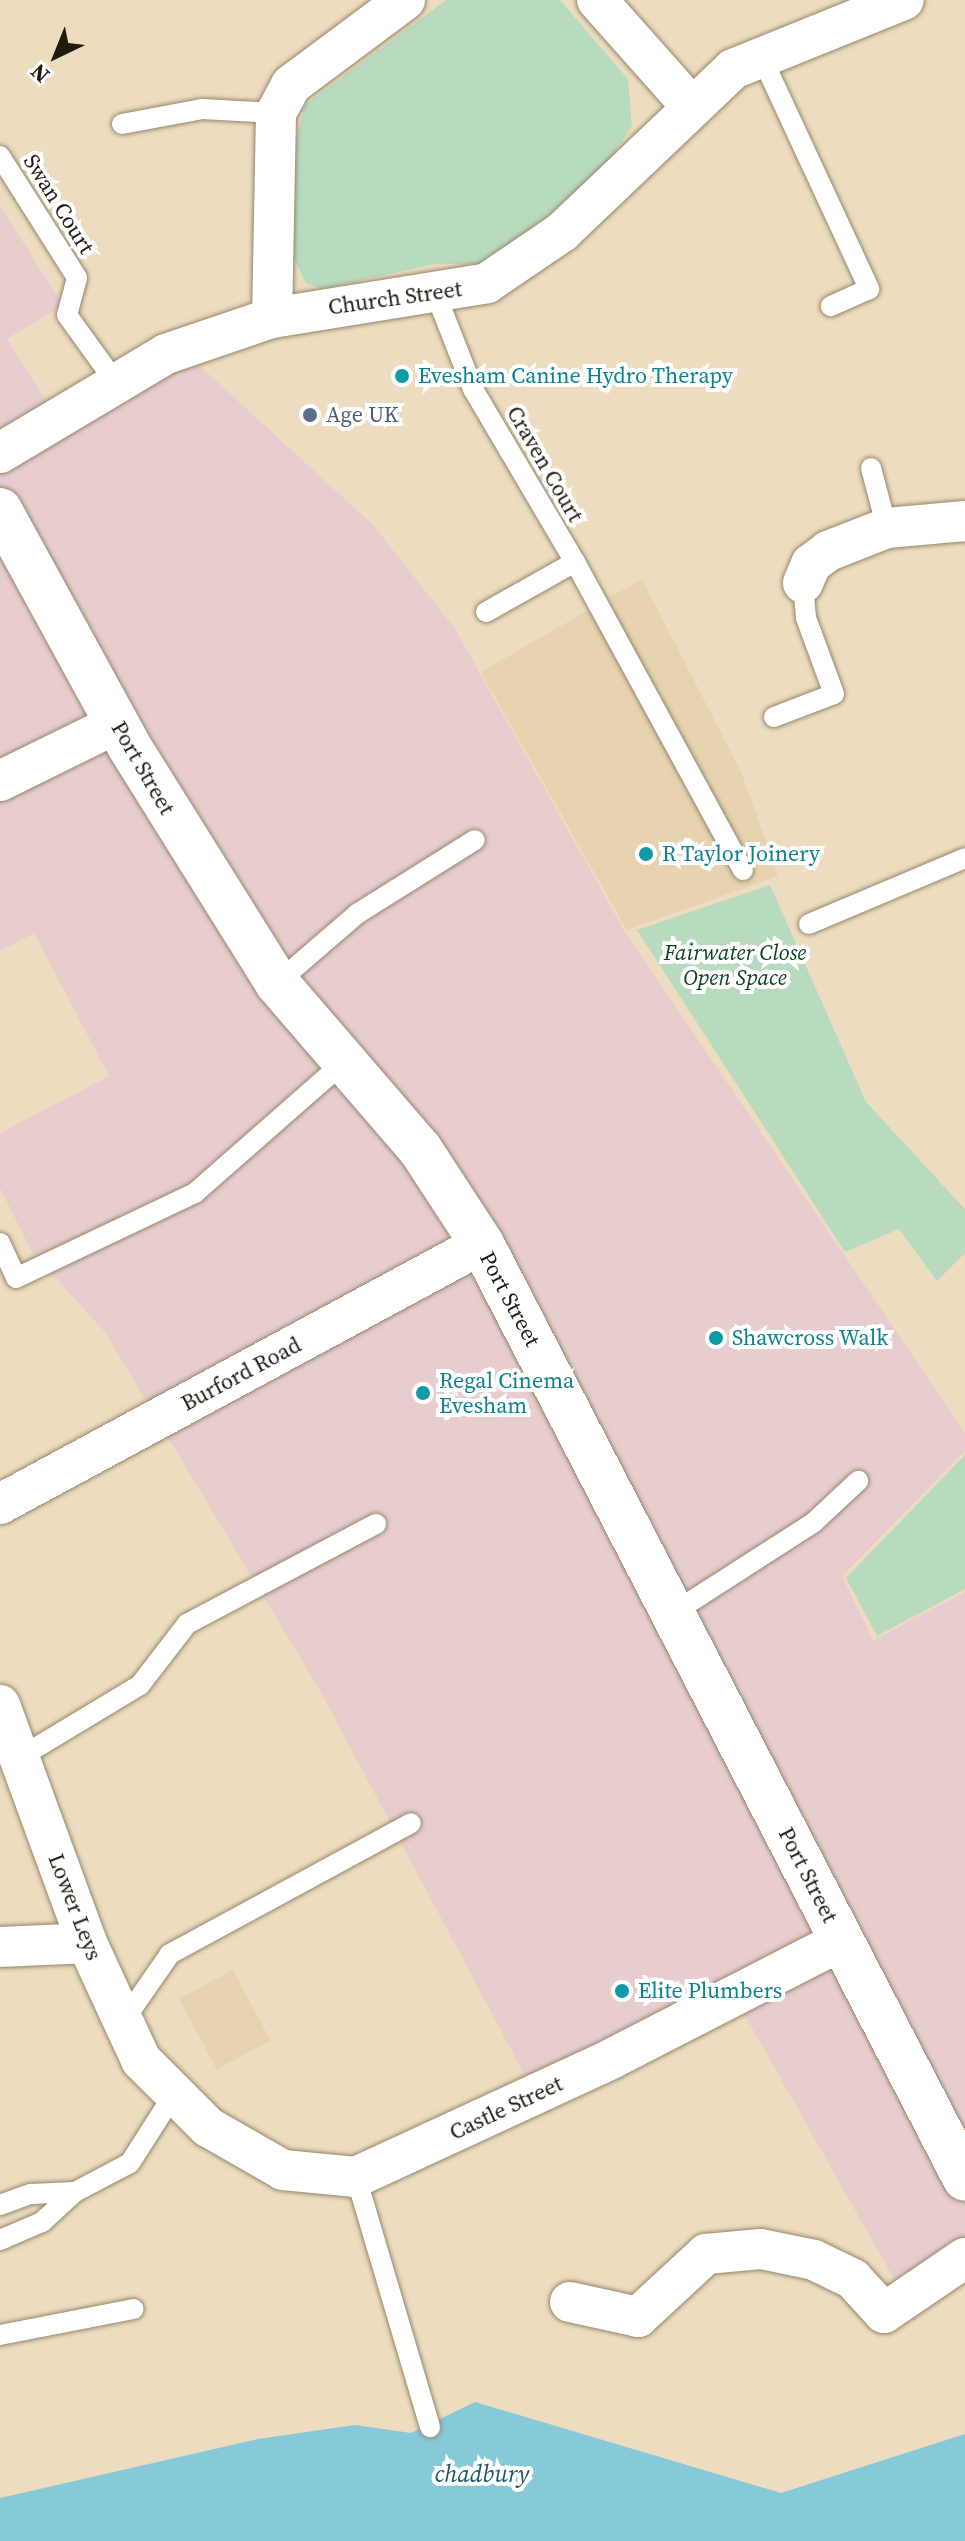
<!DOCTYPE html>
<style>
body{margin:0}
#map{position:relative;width:965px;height:2541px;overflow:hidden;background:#eddcbf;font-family:"Source Serif 4",serif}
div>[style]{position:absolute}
.commercial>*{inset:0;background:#e8cdcf}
.built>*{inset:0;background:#e7d3af;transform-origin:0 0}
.green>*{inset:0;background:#b8dabf}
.water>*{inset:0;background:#86c9d9}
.roads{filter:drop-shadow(0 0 2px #96876c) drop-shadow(0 0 2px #96876c)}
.lane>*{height:20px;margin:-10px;padding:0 10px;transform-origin:10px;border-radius:10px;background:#fff}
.street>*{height:40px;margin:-20px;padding:0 20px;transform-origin:20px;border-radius:20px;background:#fff}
.secondary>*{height:44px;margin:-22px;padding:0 22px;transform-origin:22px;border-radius:22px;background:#fff}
.dots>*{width:22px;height:22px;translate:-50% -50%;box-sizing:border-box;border:4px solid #fff;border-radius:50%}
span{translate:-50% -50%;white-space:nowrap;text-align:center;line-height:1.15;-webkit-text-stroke:8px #fff;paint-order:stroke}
.street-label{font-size:22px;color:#201a10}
.culture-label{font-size:22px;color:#0d838f}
.left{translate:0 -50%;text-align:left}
.service-label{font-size:22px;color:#4e5e75}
.park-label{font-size:22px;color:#0d4220;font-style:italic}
.water-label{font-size:24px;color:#205864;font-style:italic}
.north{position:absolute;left:16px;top:16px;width:80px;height:80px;-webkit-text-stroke:6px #fff;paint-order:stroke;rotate:223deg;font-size:22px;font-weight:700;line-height:32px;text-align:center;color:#201a10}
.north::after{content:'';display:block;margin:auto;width:28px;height:36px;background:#201a10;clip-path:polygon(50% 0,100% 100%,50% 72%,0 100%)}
</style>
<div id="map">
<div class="commercial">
<i style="clip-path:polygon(0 206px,63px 305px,7px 339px,60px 423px,188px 355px,374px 526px,455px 629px,625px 932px,965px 1433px,965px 1451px,842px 1576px,873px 1640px,965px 1592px,965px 2240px,894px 2279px,730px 1989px,531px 2087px,318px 1687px,104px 1331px,32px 1252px,0 1188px,0 1133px,109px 1076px,34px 933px,0 951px)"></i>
</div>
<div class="built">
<i style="clip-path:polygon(642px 579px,742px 774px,778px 876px,627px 930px,481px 672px)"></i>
<i style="left:233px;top:1970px;width:80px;height:61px;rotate:62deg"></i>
</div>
<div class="green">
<i style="clip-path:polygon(446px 0,560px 0,628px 79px,632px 126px,602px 171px,488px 264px,435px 264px,322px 289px,306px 283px,291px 253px,288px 173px,305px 105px)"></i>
<i style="clip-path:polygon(770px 885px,866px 1102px,965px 1209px,965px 1253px,937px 1281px,899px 1229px,845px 1252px,637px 930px)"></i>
<i style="clip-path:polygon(965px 1455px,965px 1589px,877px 1636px,846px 1578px)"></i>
</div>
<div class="water">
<i style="clip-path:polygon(475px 2402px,781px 2493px,965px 2434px,965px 2541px,0 2541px,0 2498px,258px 2439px,355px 2425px,411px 2433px)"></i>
</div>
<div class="roads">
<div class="lane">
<i style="left:762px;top:58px;width:255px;rotate:65.1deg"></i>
<i style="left:869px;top:289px;width:42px;rotate:155.9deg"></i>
<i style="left:122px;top:124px;width:81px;rotate:-10.6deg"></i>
<i style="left:202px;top:109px;width:74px;rotate:3.1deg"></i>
<i style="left:0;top:156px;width:144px;rotate:57.7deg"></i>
<i style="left:77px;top:278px;width:38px;rotate:105deg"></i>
<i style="left:67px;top:315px;width:84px;rotate:54.2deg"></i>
<i style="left:436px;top:295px;width:101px;rotate:68.5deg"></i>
<i style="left:473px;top:389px;width:201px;rotate:59.5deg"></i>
<i style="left:575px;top:562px;width:102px;rotate:150.7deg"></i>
<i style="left:871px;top:468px;width:62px;rotate:75.1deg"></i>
<i style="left:575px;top:562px;width:351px;rotate:61.4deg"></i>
<i style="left:774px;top:717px;width:64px;rotate:-21deg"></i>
<i style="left:834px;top:694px;width:81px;rotate:-110.2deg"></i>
<i style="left:806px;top:618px;width:35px;rotate:-95deg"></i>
<i style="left:809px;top:924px;width:169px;rotate:-22.9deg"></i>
<i style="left:277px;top:983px;width:106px;rotate:-40.8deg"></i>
<i style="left:357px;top:914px;width:139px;rotate:-32.1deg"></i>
<i style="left:0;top:1243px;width:38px;rotate:65deg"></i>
<i style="left:16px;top:1278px;width:198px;rotate:-25.4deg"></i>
<i style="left:195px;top:1193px;width:196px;rotate:-41.3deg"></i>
<i style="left:676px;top:1611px;width:163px;rotate:-32.7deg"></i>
<i style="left:813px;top:1523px;width:62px;rotate:-43deg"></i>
<i style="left:19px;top:1758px;width:141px;rotate:-31.1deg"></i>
<i style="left:140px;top:1685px;width:77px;rotate:-52.4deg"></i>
<i style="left:187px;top:1624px;width:214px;rotate:-27.9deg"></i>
<i style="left:122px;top:2023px;width:84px;rotate:-55.2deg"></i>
<i style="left:170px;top:1954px;width:274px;rotate:-28.5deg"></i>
<i style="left:356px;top:2177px;width:261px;rotate:73.5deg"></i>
<i style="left:0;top:2205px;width:33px;rotate:-20deg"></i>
<i style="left:31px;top:2194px;width:44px;rotate:-2.6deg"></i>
<i style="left:0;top:2240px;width:46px;rotate:-23.2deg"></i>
<i style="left:42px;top:2222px;width:45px;rotate:-42.3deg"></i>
<i style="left:75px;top:2192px;width:62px;rotate:-27.8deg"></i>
<i style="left:130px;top:2163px;width:78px;rotate:-57.5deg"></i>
<i style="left:0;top:2335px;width:136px;rotate:-11deg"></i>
</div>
<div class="street">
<i style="left:405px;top:0;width:142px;rotate:143.3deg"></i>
<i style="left:291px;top:85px;width:32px;rotate:118deg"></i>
<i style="left:276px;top:113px;width:205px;rotate:91.1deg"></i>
<i style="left:272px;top:318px;width:218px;rotate:-9.2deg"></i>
<i style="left:487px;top:283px;width:91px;rotate:-34.2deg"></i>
<i style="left:562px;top:232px;width:236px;rotate:-43.6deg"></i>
<i style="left:733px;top:69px;width:184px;rotate:-22deg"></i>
<i style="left:597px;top:0;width:143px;rotate:48.4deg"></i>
<i style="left:0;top:453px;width:193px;rotate:-30.8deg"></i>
<i style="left:166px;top:354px;width:112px;rotate:-18.8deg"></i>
<i style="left:803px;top:583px;width:21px;rotate:-67deg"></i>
<i style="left:811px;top:564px;width:21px;rotate:-37deg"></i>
<i style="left:828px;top:551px;width:63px;rotate:-21.3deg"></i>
<i style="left:887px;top:528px;width:78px;rotate:-5.1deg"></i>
<i style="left:0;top:781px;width:131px;rotate:-26.2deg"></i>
<i style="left:0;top:1504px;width:548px;rotate:-28.34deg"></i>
<i style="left:0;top:1705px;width:253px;rotate:69.9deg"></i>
<i style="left:87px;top:1943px;width:129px;rotate:65.2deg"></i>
<i style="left:141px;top:2060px;width:95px;rotate:45deg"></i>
<i style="left:208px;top:2127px;width:86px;rotate:29.8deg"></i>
<i style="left:283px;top:2170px;width:73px;rotate:5.5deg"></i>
<i style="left:356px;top:2177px;width:283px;rotate:-24.8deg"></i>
<i style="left:613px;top:2058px;width:256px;rotate:-27.2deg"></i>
<i style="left:0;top:1947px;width:87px;rotate:-2.6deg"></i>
<i style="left:570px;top:2302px;width:70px;rotate:12.4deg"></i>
<i style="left:638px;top:2317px;width:93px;rotate:-42.8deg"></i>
<i style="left:706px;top:2254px;width:55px;rotate:-5.2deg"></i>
<i style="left:761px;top:2249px;width:54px;rotate:11.7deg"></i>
<i style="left:814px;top:2260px;width:43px;rotate:26deg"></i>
<i style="left:853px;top:2279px;width:46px;rotate:47.6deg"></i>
<i style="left:884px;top:2313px;width:98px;rotate:-34.2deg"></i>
</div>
<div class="secondary">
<i style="left:0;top:510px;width:269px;rotate:61.3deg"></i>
<i style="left:129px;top:746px;width:279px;rotate:58deg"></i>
<i style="left:277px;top:983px;width:219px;rotate:49.3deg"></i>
<i style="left:420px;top:1149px;width:113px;rotate:56.9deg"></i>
<i style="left:482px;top:1244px;width:1052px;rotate:62.68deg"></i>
</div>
</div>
<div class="dots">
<i style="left:402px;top:376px;background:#0f9aa8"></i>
<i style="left:310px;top:415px;background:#5c6f8a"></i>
<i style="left:646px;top:854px;background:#0f9aa8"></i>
<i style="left:716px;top:1338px;background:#0f9aa8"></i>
<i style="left:423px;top:1393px;background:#0f9aa8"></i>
<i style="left:622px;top:1991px;background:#0f9aa8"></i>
</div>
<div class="street-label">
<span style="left:59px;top:204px;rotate:58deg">Swan Court</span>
<span style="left:395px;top:298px;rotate:-8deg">Church Street</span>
<span style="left:545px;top:464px;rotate:60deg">Craven Court</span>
<span style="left:143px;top:768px;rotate:60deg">Port Street</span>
<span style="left:510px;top:1299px;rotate:62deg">Port Street</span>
<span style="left:241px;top:1374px;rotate:-28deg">Burford Road</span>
<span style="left:808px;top:1875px;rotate:63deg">Port Street</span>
<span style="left:75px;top:1907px;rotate:69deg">Lower Leys</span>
<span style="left:506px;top:2108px;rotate:-25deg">Castle Street</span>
</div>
<div class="culture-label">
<span class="left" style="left:418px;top:376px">Evesham Canine Hydro Therapy</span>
<span class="left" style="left:662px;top:854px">R Taylor Joinery</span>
<span class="left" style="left:732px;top:1338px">Shawcross Walk</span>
<span class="left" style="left:439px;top:1393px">Regal Cinema<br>Evesham</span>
<span class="left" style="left:638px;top:1991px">Elite Plumbers</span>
</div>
<div class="service-label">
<span class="left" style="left:326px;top:415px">Age UK</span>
</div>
<div class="park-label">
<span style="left:735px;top:965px">Fairwater Close<br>Open Space</span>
</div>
<div class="water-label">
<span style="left:482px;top:2474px">chadbury</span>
</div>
<div class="north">N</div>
</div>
